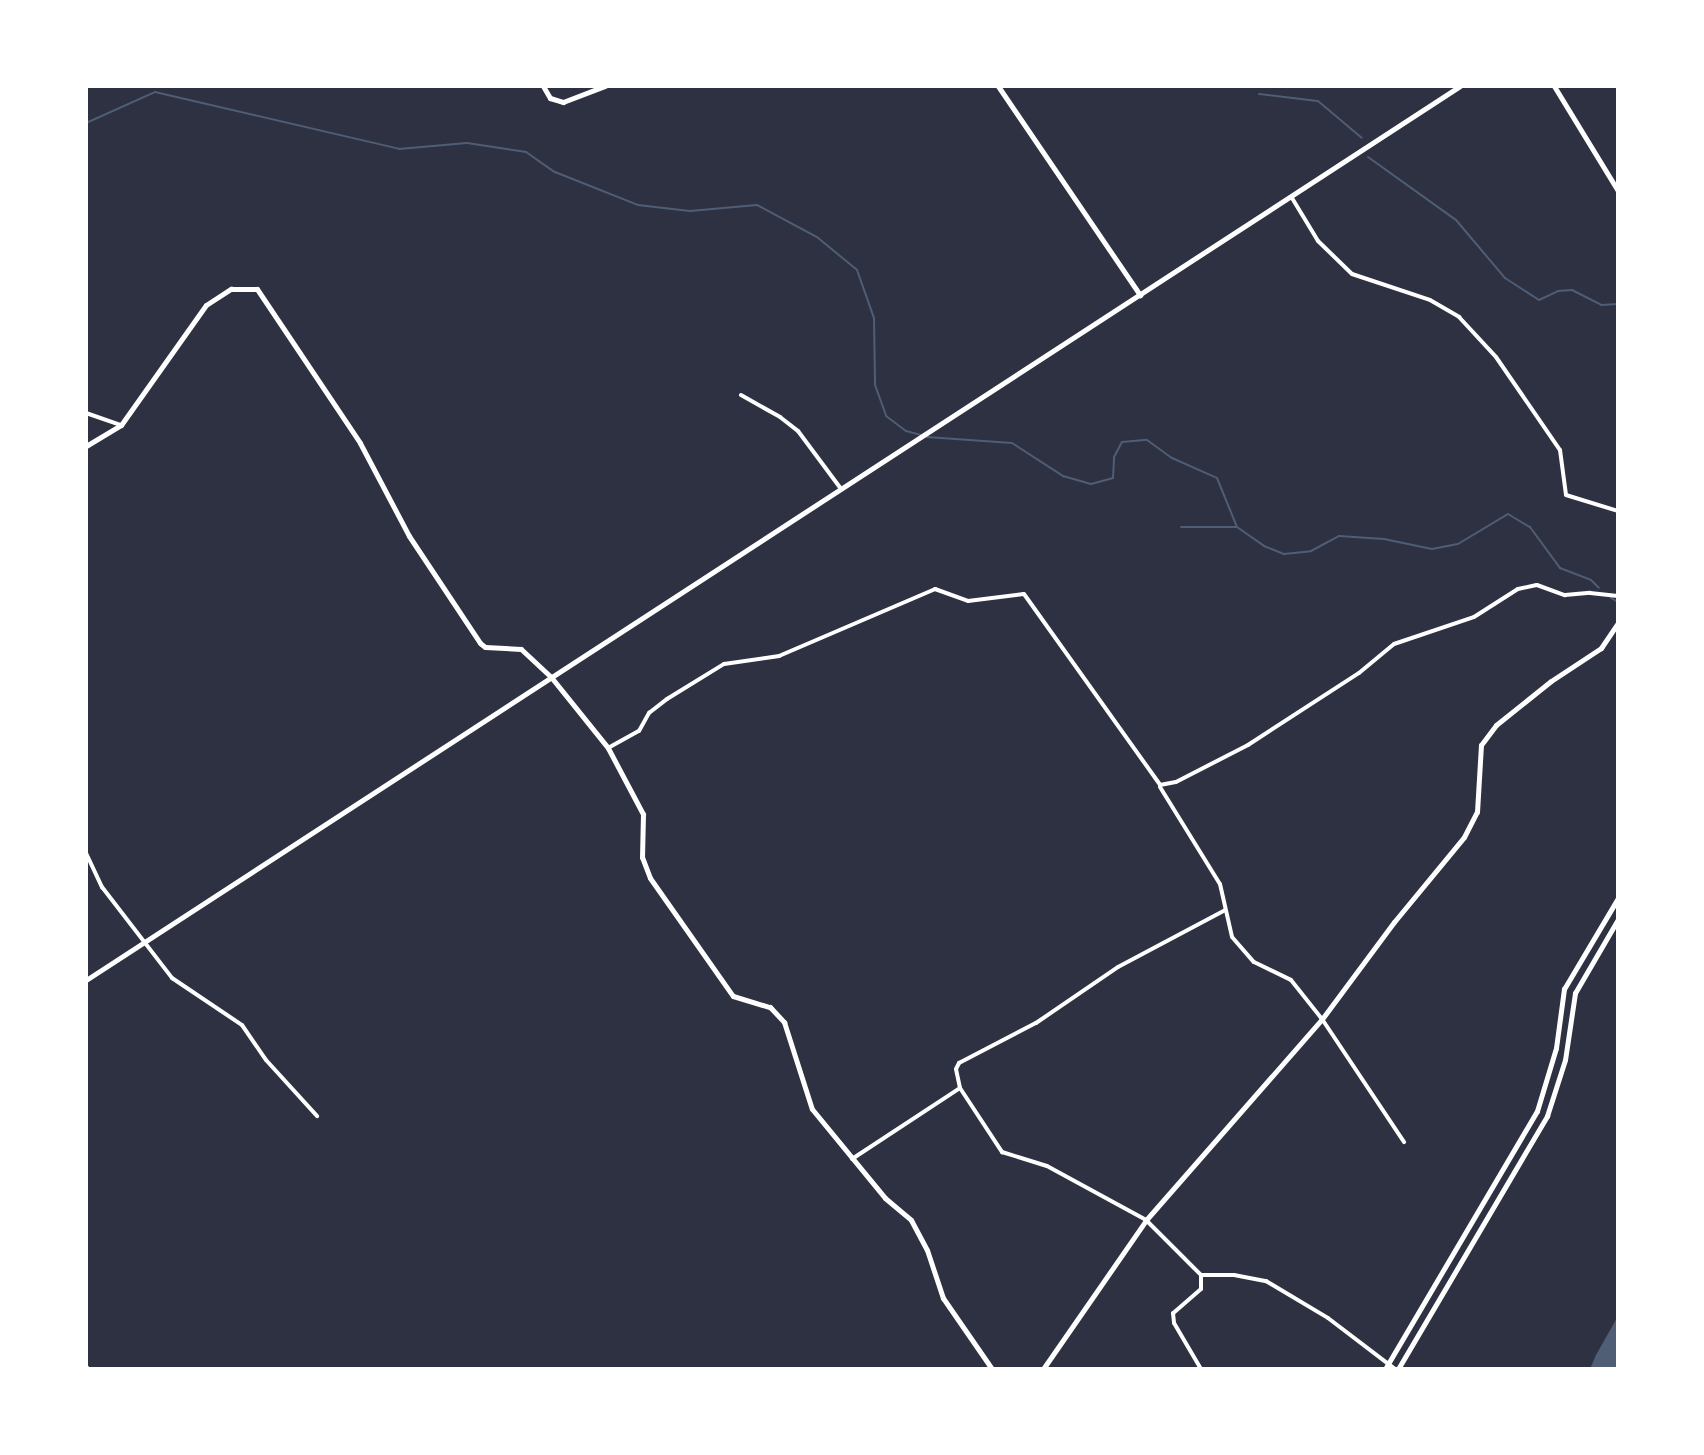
<!DOCTYPE html>
<style>
body{margin:0}
#map{position:relative;width:1704px;height:1455px;overflow:hidden;background:#2d3142;font-family:"Asap Condensed",sans-serif}
div>[style]{position:absolute}
.water>*{inset:0;background:#4f5d75}
.stream>*{height:2px;margin:-1px;padding:0 1px;transform-origin:1px;border-radius:1px;background:#4f5d75}
.minor>*{height:4px;margin:-2px;padding:0 2px;transform-origin:2px;border-radius:2px;background:#fff}
.tertiary>*{height:5px;margin:-2.5px;padding:0 2.5px;transform-origin:2.5px;border-radius:2.5px;background:#fff}
.secondary>*{height:5px;margin:-2.5px;padding:0 2.5px;transform-origin:2.5px;border-radius:2.5px;background:#fff}
span{translate:-50% -50%;white-space:nowrap;text-align:center;line-height:1.15;-webkit-text-stroke:8px #fff;paint-order:stroke}
.frame{position:absolute;inset:0;border:88px solid #fff;pointer-events:none}
</style>
<div id="map">
<div class="water">
<i style="clip-path:polygon(1618px 1316px,1618px 1369px,1590px 1369px,1596px 1355px)"></i>
</div>
<div class="stream">
<i style="left:1259px;top:94px;width:59px;rotate:6.8deg"></i>
<i style="left:1318px;top:101px;width:57px;rotate:40.1deg"></i>
<i style="left:86px;top:123px;width:76px;rotate:-24.2deg"></i>
<i style="left:155px;top:92px;width:251px;rotate:13.1deg"></i>
<i style="left:399px;top:149px;width:68px;rotate:-5deg"></i>
<i style="left:467px;top:143px;width:60px;rotate:8.7deg"></i>
<i style="left:526px;top:152px;width:35px;rotate:35deg"></i>
<i style="left:555px;top:172px;width:89px;rotate:21.7deg"></i>
<i style="left:638px;top:205px;width:52px;rotate:6.6deg"></i>
<i style="left:690px;top:211px;width:67px;rotate:-5.1deg"></i>
<i style="left:757px;top:205px;width:68px;rotate:28.1deg"></i>
<i style="left:817px;top:237px;width:52px;rotate:39.5deg"></i>
<i style="left:857px;top:270px;width:51px;rotate:70.5deg"></i>
<i style="left:874px;top:318px;width:67px;rotate:89.1deg"></i>
<i style="left:875px;top:385px;width:33px;rotate:70deg"></i>
<i style="left:886px;top:416px;width:25px;rotate:37deg"></i>
<i style="left:906px;top:431px;width:16px;rotate:15deg"></i>
<i style="left:1368px;top:157px;width:108px;rotate:35.6deg"></i>
<i style="left:1456px;top:220px;width:76px;rotate:49.8deg"></i>
<i style="left:1505px;top:278px;width:40px;rotate:32.9deg"></i>
<i style="left:1539px;top:300px;width:21px;rotate:-25deg"></i>
<i style="left:1558px;top:291px;width:14px;rotate:-4deg"></i>
<i style="left:1572px;top:290px;width:33px;rotate:27deg"></i>
<i style="left:1601px;top:305px;width:17px;rotate:-3deg"></i>
<i style="left:927px;top:437px;width:85px;rotate:4deg"></i>
<i style="left:1012px;top:443px;width:61px;rotate:32.9deg"></i>
<i style="left:1063px;top:476px;width:29px;rotate:16deg"></i>
<i style="left:1091px;top:484px;width:23px;rotate:-15deg"></i>
<i style="left:1113px;top:478px;width:21px;rotate:-87deg"></i>
<i style="left:1114px;top:457px;width:17px;rotate:-62deg"></i>
<i style="left:1122px;top:442px;width:25px;rotate:-5deg"></i>
<i style="left:1147px;top:440px;width:31px;rotate:36deg"></i>
<i style="left:1172px;top:458px;width:49px;rotate:24deg"></i>
<i style="left:1217px;top:478px;width:53px;rotate:67.8deg"></i>
<i style="left:1237px;top:527px;width:33px;rotate:35deg"></i>
<i style="left:1264px;top:546px;width:22px;rotate:22deg"></i>
<i style="left:1284px;top:554px;width:27px;rotate:-6deg"></i>
<i style="left:1311px;top:551px;width:32px;rotate:-28deg"></i>
<i style="left:1339px;top:536px;width:45px;rotate:3.8deg"></i>
<i style="left:1384px;top:539px;width:49px;rotate:11.8deg"></i>
<i style="left:1432px;top:549px;width:26px;rotate:-11deg"></i>
<i style="left:1458px;top:544px;width:58px;rotate:-31deg"></i>
<i style="left:1508px;top:514px;width:26px;rotate:31deg"></i>
<i style="left:1530px;top:527px;width:51px;rotate:53.8deg"></i>
<i style="left:1560px;top:568px;width:33px;rotate:21deg"></i>
<i style="left:1591px;top:580px;width:11px;rotate:45deg"></i>
<i style="left:1181px;top:527px;width:55px"></i>
<i style="left:1611px;top:598px;width:8px;rotate:30deg"></i>
</div>
<div class="minor">
<i style="left:1292px;top:198px;width:50px;rotate:58.8deg"></i>
<i style="left:1318px;top:241px;width:47px;rotate:44.1deg"></i>
<i style="left:1352px;top:274px;width:82px;rotate:18.4deg"></i>
<i style="left:1430px;top:300px;width:34px;rotate:30deg"></i>
<i style="left:1459px;top:317px;width:54px;rotate:47.2deg"></i>
<i style="left:1496px;top:357px;width:113px;rotate:55.5deg"></i>
<i style="left:1560px;top:450px;width:45px;rotate:82.4deg"></i>
<i style="left:1566px;top:495px;width:54px;rotate:17.1deg"></i>
<i style="left:741px;top:395px;width:45px;rotate:29.4deg"></i>
<i style="left:780px;top:417px;width:23px;rotate:38deg"></i>
<i style="left:798px;top:431px;width:72px;rotate:53.4deg"></i>
<i style="left:86px;top:413px;width:37px;rotate:19deg"></i>
<i style="left:608px;top:748px;width:35px;rotate:-29deg"></i>
<i style="left:639px;top:731px;width:21px;rotate:-61deg"></i>
<i style="left:649px;top:713px;width:23px;rotate:-38deg"></i>
<i style="left:667px;top:699px;width:67px;rotate:-31.6deg"></i>
<i style="left:724px;top:664px;width:56px;rotate:-8.3deg"></i>
<i style="left:779px;top:656px;width:170px;rotate:-23.2deg"></i>
<i style="left:935px;top:589px;width:35px;rotate:20deg"></i>
<i style="left:968px;top:601px;width:56px;rotate:-7.1deg"></i>
<i style="left:1024px;top:594px;width:234px;rotate:54.5deg"></i>
<i style="left:1160px;top:785px;width:16px;rotate:-11deg"></i>
<i style="left:1176px;top:782px;width:81px;rotate:-27.2deg"></i>
<i style="left:1248px;top:745px;width:132px;rotate:-33deg"></i>
<i style="left:1359px;top:673px;width:45px;rotate:-39.6deg"></i>
<i style="left:1394px;top:644px;width:84px;rotate:-18.6deg"></i>
<i style="left:1474px;top:617px;width:52px;rotate:-32.5deg"></i>
<i style="left:1518px;top:589px;width:19px;rotate:-12deg"></i>
<i style="left:1537px;top:585px;width:30px;rotate:20deg"></i>
<i style="left:1565px;top:595px;width:25px;rotate:-5deg"></i>
<i style="left:1590px;top:593px;width:28px;rotate:6deg"></i>
<i style="left:1160px;top:787px;width:114px;rotate:58.3deg"></i>
<i style="left:1220px;top:884px;width:54px;rotate:77.2deg"></i>
<i style="left:1232px;top:937px;width:33px;rotate:49deg"></i>
<i style="left:1254px;top:962px;width:41px;rotate:25.9deg"></i>
<i style="left:1291px;top:980px;width:50px;rotate:51.5deg"></i>
<i style="left:1322px;top:1019px;width:148px;rotate:56.3deg"></i>
<i style="left:86px;top:853px;width:38px;rotate:65deg"></i>
<i style="left:102px;top:887px;width:115px;rotate:52.4deg"></i>
<i style="left:172px;top:978px;width:84px;rotate:33.9deg"></i>
<i style="left:242px;top:1025px;width:42px;rotate:55.6deg"></i>
<i style="left:266px;top:1060px;width:76px;rotate:47.7deg"></i>
<i style="left:960px;top:1088px;width:19px;rotate:-102deg"></i>
<i style="left:956px;top:1069px;width:7px;rotate:-63deg"></i>
<i style="left:959px;top:1063px;width:87px;rotate:-27.5deg"></i>
<i style="left:1036px;top:1023px;width:99px;rotate:-34.3deg"></i>
<i style="left:1118px;top:967px;width:121px;rotate:-28deg"></i>
<i style="left:852px;top:1159px;width:129px;rotate:-33.3deg"></i>
<i style="left:960px;top:1088px;width:77px;rotate:56.7deg"></i>
<i style="left:1002px;top:1152px;width:47px;rotate:17.3deg"></i>
<i style="left:1047px;top:1166px;width:113px;rotate:28.6deg"></i>
<i style="left:1146px;top:1220px;width:78px;rotate:45deg"></i>
<i style="left:1201px;top:1275px;width:33px"></i>
<i style="left:1234px;top:1275px;width:33px;rotate:11deg"></i>
<i style="left:1266px;top:1281px;width:72px;rotate:30.8deg"></i>
<i style="left:1328px;top:1318px;width:84px;rotate:37.3deg"></i>
<i style="left:1201px;top:1275px;width:14px;rotate:90deg"></i>
<i style="left:1201px;top:1289px;width:37px;rotate:139deg"></i>
<i style="left:1173px;top:1313px;width:10px;rotate:84deg"></i>
<i style="left:1174px;top:1323px;width:53px;rotate:59.6deg"></i>
<i style="left:86px;top:1366px;width:4px;rotate:56deg"></i>
</div>
<div class="tertiary">
<i style="left:543px;top:86px;width:14px;rotate:60deg"></i>
<i style="left:550px;top:98px;width:14px;rotate:17deg"></i>
<i style="left:563px;top:102px;width:45px;rotate:-20.9deg"></i>
<i style="left:998px;top:86px;width:253px;rotate:55.8deg"></i>
<i style="left:1554px;top:86px;width:123px;rotate:58.6deg"></i>
<i style="left:86px;top:446px;width:41px;rotate:-31deg"></i>
<i style="left:121px;top:425px;width:147px;rotate:-54.7deg"></i>
<i style="left:206px;top:305px;width:30px;rotate:-33deg"></i>
<i style="left:231px;top:289px;width:26px"></i>
<i style="left:257px;top:289px;width:185px;rotate:56.2deg"></i>
<i style="left:360px;top:443px;width:105px;rotate:62.2deg"></i>
<i style="left:409px;top:536px;width:128px;rotate:56.4deg"></i>
<i style="left:480px;top:643px;width:6px;rotate:39deg"></i>
<i style="left:485px;top:647px;width:36px;rotate:3deg"></i>
<i style="left:521px;top:649px;width:41px;rotate:43deg"></i>
<i style="left:551px;top:677px;width:91px;rotate:51.2deg"></i>
<i style="left:608px;top:748px;width:75px;rotate:62.1deg"></i>
<i style="left:643px;top:814px;width:43px;rotate:91.3deg"></i>
<i style="left:642px;top:857px;width:22px;rotate:69deg"></i>
<i style="left:650px;top:878px;width:144px;rotate:54.9deg"></i>
<i style="left:733px;top:996px;width:39px;rotate:17deg"></i>
<i style="left:770px;top:1007px;width:21px;rotate:47deg"></i>
<i style="left:784px;top:1022px;width:91px;rotate:72.2deg"></i>
<i style="left:812px;top:1109px;width:115px;rotate:50.6deg"></i>
<i style="left:885px;top:1198px;width:34px;rotate:40deg"></i>
<i style="left:911px;top:1220px;width:34px;rotate:62deg"></i>
<i style="left:927px;top:1250px;width:51px;rotate:71.6deg"></i>
<i style="left:943px;top:1298px;width:86px;rotate:55.4deg"></i>
<i style="left:1043px;top:1369px;width:181px;rotate:-55.3deg"></i>
<i style="left:1146px;top:1220px;width:267px;rotate:-48.8deg"></i>
<i style="left:1322px;top:1019px;width:121px;rotate:-53.4deg"></i>
<i style="left:1394px;top:922px;width:110px;rotate:-50.5deg"></i>
<i style="left:1464px;top:837px;width:28px;rotate:-63deg"></i>
<i style="left:1477px;top:812px;width:67px;rotate:-86.6deg"></i>
<i style="left:1481px;top:745px;width:25px;rotate:-53deg"></i>
<i style="left:1496px;top:725px;width:70px;rotate:-38.7deg"></i>
<i style="left:1551px;top:681px;width:60px;rotate:-33.4deg"></i>
<i style="left:1601px;top:648px;width:30px;rotate:-56deg"></i>
</div>
<div class="secondary">
<i style="left:86px;top:980px;width:1639px;rotate:-33.05deg"></i>
<i style="left:1385px;top:1369px;width:299px;rotate:-59.5deg"></i>
<i style="left:1537px;top:1111px;width:66px;rotate:-73.2deg"></i>
<i style="left:1556px;top:1048px;width:60px;rotate:-82.3deg"></i>
<i style="left:1564px;top:989px;width:106px;rotate:-59.3deg"></i>
<i style="left:1398px;top:1369px;width:294px;rotate:-59.5deg"></i>
<i style="left:1547px;top:1116px;width:59px;rotate:-72.2deg"></i>
<i style="left:1565px;top:1060px;width:68px;rotate:-81.5deg"></i>
<i style="left:1575px;top:993px;width:86px;rotate:-59.8deg"></i>
</div>
<div class="frame"></div>
</div>
